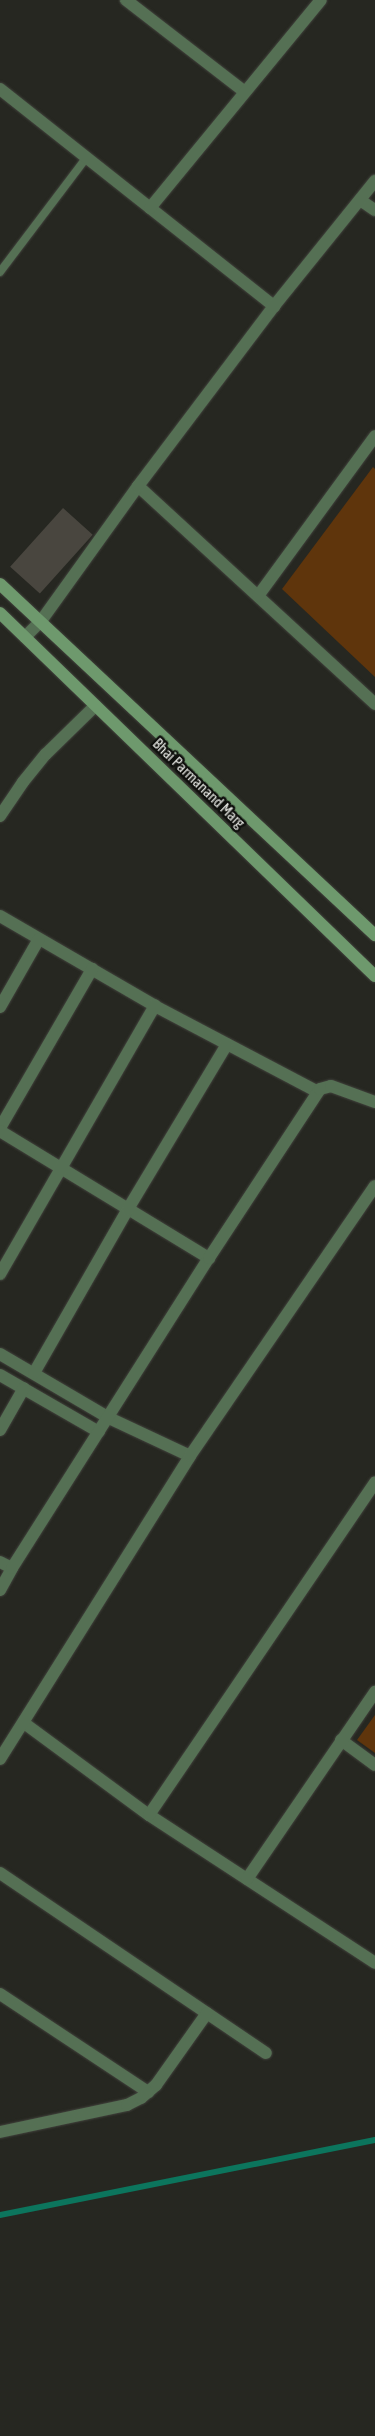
<!DOCTYPE html>
<style>
body{margin:0}
#map{position:relative;width:375px;height:2436px;overflow:hidden;background:#262721;font-family:"Asap Condensed",sans-serif}
div>[style]{position:absolute}
.green>*{inset:0;background:#5f350c}
.stream>*{height:5.5px;margin:-2.75px;padding:0 2.75px;transform-origin:2.75px;border-radius:2.75px;background:#0c755d}
.building>*{inset:0;background:#49463f;transform-origin:0 0}
.roads{filter:drop-shadow(0 0 1px #41423c) drop-shadow(0 0 1px #41423c)}
.lane>*{height:8px;margin:-4px;padding:0 4px;transform-origin:4px;border-radius:4px;background:#557054}
.street>*{height:12px;margin:-6px;padding:0 6px;transform-origin:6px;border-radius:6px;background:#557054}
.secondary>*{height:12px;margin:-6px;padding:0 6px;transform-origin:6px;border-radius:6px;background:#6e996d}
span{translate:-50% -50%;white-space:nowrap;text-align:center;line-height:1.15;-webkit-text-stroke:5px #0f100d;paint-order:stroke}
.street-label{font-size:15px;color:#e8e9e5}
</style>
<div id="map">
<div class="green">
<i style="clip-path:polygon(373px 467px,375px 469px,375px 677px,282px 589px)"></i>
<i style="clip-path:polygon(375px 1715px,375px 1753px,357px 1740px)"></i>
</div>
<div class="stream">
<i style="left:0;top:2215px;width:382px;rotate:-11.3deg"></i>
</div>
<div class="building">
<i style="left:63px;top:508px;width:40px;height:79px;rotate:42deg"></i>
</div>
<div class="roads">
<div class="lane">
<i style="left:0;top:272px;width:144px;rotate:-52.9deg"></i>
</div>
<div class="street">
<i style="left:126px;top:0;width:150px;rotate:37.7deg"></i>
<i style="left:0;top:89px;width:350px;rotate:38.4deg"></i>
<i style="left:360px;top:200px;width:18px;rotate:34deg"></i>
<i style="left:150px;top:208px;width:269px;rotate:-50.6deg"></i>
<i style="left:138px;top:486px;width:322px;rotate:42.6deg"></i>
<i style="left:258px;top:596px;width:198px;rotate:-53.8deg"></i>
<i style="left:25px;top:637px;width:23px;rotate:-45deg"></i>
<i style="left:41px;top:621px;width:166px;rotate:-54.3deg"></i>
<i style="left:138px;top:486px;width:226px;rotate:-52.9deg"></i>
<i style="left:274px;top:306px;width:161px;rotate:-51.1deg"></i>
<i style="left:0;top:816px;width:41px;rotate:-55.9deg"></i>
<i style="left:23px;top:782px;width:36px;rotate:-51deg"></i>
<i style="left:46px;top:754px;width:69px;rotate:-44.4deg"></i>
<i style="left:0;top:916px;width:179px;rotate:30.1deg"></i>
<i style="left:155px;top:1006px;width:184px;rotate:27.8deg"></i>
<i style="left:0;top:1007px;width:78px;rotate:-60.2deg"></i>
<i style="left:0;top:1128px;width:184px;rotate:-59.9deg"></i>
<i style="left:0;top:1131px;width:245px;rotate:31.3deg"></i>
<i style="left:0;top:1274px;width:310px;rotate:-60deg"></i>
<i style="left:0;top:1354px;width:126px;rotate:30.4deg"></i>
<i style="left:109px;top:1418px;width:89px;rotate:25.1deg"></i>
<i style="left:34px;top:1373px;width:189px;rotate:-60.2deg"></i>
<i style="left:128px;top:1209px;width:192px;rotate:-59deg"></i>
<i style="left:0;top:1375px;width:114px;rotate:29.9deg"></i>
<i style="left:0;top:1430px;width:48px;rotate:-60.3deg"></i>
<i style="left:0;top:1562px;width:13px;rotate:27deg"></i>
<i style="left:0;top:1590px;width:25px;rotate:-61deg"></i>
<i style="left:12px;top:1568px;width:367px;rotate:-57.6deg"></i>
<i style="left:209px;top:1258px;width:202px;rotate:-56.7deg"></i>
<i style="left:320px;top:1089px;width:11px;rotate:-15deg"></i>
<i style="left:331px;top:1086px;width:47px;rotate:20deg"></i>
<i style="left:24px;top:1723px;width:155px;rotate:36.4deg"></i>
<i style="left:149px;top:1815px;width:270px;rotate:33.2deg"></i>
<i style="left:341px;top:1740px;width:42px;rotate:36.3deg"></i>
<i style="left:0;top:1759px;width:358px;rotate:-57.9deg"></i>
<i style="left:190px;top:1456px;width:327px;rotate:-55.6deg"></i>
<i style="left:149px;top:1815px;width:402px;rotate:-55.8deg"></i>
<i style="left:0;top:1873px;width:321px;rotate:34.1deg"></i>
<i style="left:247px;top:1879px;width:227px;rotate:-55.6deg"></i>
<i style="left:0;top:1994px;width:178px;rotate:33.5deg"></i>
<i style="left:0;top:2132px;width:130px;rotate:-12deg"></i>
<i style="left:127px;top:2105px;width:16px;rotate:-27deg"></i>
<i style="left:141px;top:2098px;width:20px;rotate:-41deg"></i>
<i style="left:156px;top:2085px;width:88px;rotate:-54.7deg"></i>
</div>
<div class="secondary">
<i style="left:0;top:584px;width:514px;rotate:43.11deg"></i>
<i style="left:0;top:613px;width:522px;rotate:44.07deg"></i>
</div>
</div>
<div class="street-label">
<span style="left:199px;top:783px;rotate:44deg">Bhai Parmanand Marg</span>
</div>
</div>
